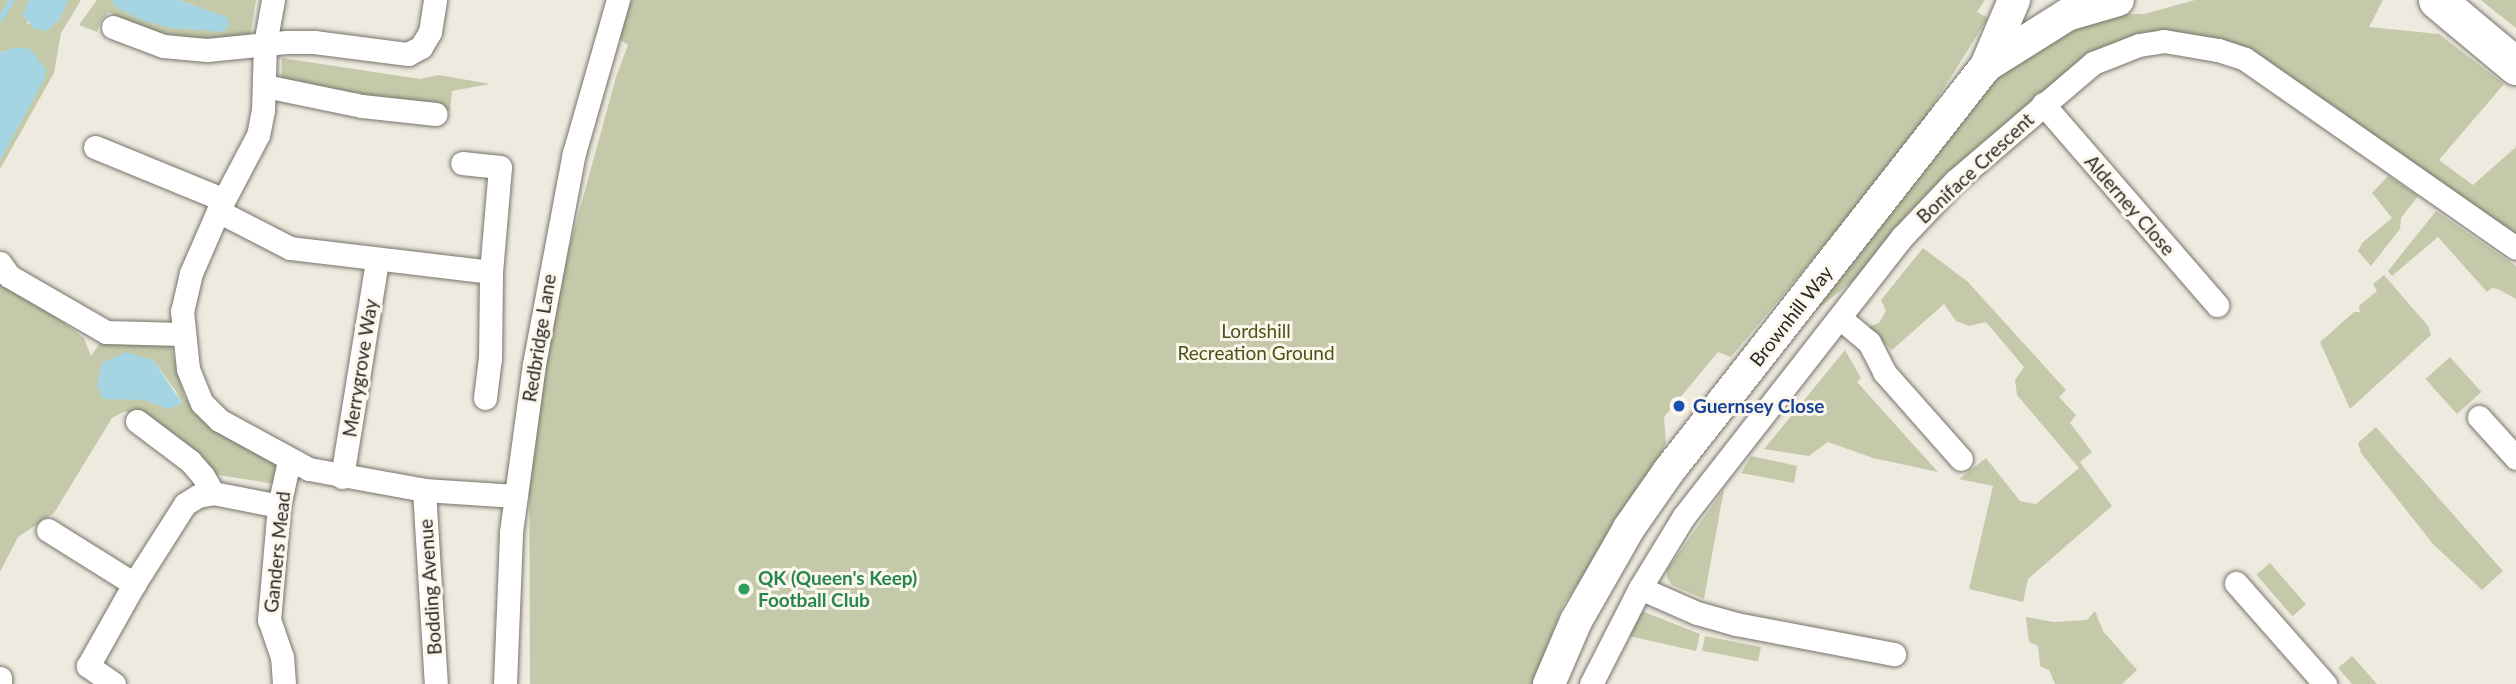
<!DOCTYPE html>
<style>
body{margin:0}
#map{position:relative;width:2516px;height:684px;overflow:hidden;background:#efeae0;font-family:Lato,sans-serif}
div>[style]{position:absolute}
.green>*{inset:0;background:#c4caa9;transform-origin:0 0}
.water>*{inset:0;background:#a5d4e2}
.stream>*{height:6px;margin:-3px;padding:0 3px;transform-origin:3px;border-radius:3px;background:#a5d4e2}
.roads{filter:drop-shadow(0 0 2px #77736a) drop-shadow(0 0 2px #77736a)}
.street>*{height:23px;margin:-11.5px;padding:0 11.5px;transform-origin:11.5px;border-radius:11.5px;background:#fff}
.secondary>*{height:32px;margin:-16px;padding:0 16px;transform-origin:16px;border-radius:16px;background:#fff}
.primary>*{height:37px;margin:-18.5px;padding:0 18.5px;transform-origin:18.5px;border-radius:18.5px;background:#fff}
.dots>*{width:19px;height:19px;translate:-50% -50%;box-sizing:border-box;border:4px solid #fcf7ed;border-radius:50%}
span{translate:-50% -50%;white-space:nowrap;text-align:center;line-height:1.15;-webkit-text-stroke:6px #fcf7ed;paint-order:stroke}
.street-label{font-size:19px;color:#2a2824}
.park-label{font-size:19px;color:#4d5317}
.transit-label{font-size:19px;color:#164399;font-weight:700}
.left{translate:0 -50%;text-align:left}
.leisure-label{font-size:19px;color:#27864d;font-weight:700}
</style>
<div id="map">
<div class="green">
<i style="clip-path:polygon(0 0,29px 0,27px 23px,45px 31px,59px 20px,68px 0,81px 0,61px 33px,54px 73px,0 169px,0 160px,43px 80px,46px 69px,13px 48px,0 53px)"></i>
<i style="clip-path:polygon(97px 0,112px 0,115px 7px,194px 5px,179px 0,256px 0,250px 39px,207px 40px,137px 29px,109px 12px,101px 20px,97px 32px,79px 25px)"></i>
<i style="clip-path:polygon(631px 0,1985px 0,1977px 12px,1988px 18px,1908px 145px,1731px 357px,1718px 352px,1664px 417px,1666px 443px,1642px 492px,1563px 605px,1533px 684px,530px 684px,529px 395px,616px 77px,628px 45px,619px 39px)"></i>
<i style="clip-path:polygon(2195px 0,2383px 0,2369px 27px,2439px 34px,2504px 84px,2439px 160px,2473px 185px,2516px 147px,2516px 237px,2230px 42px,2165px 33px,2110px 47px,1859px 276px,1815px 311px,1802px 308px,1923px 159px,2026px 48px,2100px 14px,2144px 14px)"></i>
<i style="clip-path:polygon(2481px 0,2516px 0,2516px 28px,2493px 10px)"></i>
<i style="clip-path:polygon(282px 58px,420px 79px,439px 75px,490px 84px,452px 91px,450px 111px,439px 106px,365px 102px,360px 93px,281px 84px)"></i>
<i style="clip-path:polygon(2388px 176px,2418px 196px,2401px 218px,2400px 229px,2371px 266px,2358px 251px,2362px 243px,2392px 218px,2372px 193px)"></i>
<i style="clip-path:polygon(2436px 211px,2516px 266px,2516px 299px,2498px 289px,2492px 288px,2487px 292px,2438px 237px,2392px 276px,2388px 271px)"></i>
<i style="clip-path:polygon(1923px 248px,1968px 282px,2066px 390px,2059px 397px,2076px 415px,2070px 423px,2092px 452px,2080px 462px,2112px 506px,2028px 579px,2023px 602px,1969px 589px,1993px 486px,1959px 479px,1986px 458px,2020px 501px,2036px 504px,2079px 468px,2017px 395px,2015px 380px,2024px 367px,1986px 322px,1969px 326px,1956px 321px,1944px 304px,1892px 350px,1868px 327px,1879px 323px,1886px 311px,1881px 300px)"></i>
<i style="clip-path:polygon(2384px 275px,2428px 326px,2431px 335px,2350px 409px,2320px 342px,2354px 312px,2360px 312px,2359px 306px,2377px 291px,2373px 284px)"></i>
<i style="clip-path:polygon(evenodd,0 276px,84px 338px,91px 356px,103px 339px,170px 343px,184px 396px,200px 418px,278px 461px,275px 484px,213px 474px,184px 445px,125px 411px,112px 418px,54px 513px,18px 537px,0 572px,0 276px,153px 360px,175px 390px,182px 403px,169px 409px,145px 400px,153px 360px)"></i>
<i style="clip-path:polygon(1845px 350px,1861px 378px,1857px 382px,1938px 472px,1873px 458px,1828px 442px,1809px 456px,1764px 449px)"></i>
<i style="left:2450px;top:357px;width:47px;height:33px;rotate:48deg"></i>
<i style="clip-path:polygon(2376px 427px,2503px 571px,2482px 590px,2433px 544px,2361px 453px,2358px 443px)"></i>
<i style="clip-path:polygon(1751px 456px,1797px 466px,1794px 483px,1741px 473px)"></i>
<i style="clip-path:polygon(1724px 489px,1704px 599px,1672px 585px,1667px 578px,1667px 570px)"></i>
<i style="left:2270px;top:563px;width:55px;height:18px;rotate:49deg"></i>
<i style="clip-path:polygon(1642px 611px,1700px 634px,1696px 651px,1629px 636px)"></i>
<i style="clip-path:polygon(2095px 611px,2103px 631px,2137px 670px,2122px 684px,2055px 684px,2049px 670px,2040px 666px,2038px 646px,2029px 642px,2026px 617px,2053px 622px,2087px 620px)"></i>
<i style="left:1705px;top:636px;width:57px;height:15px;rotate:11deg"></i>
<i style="clip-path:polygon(2352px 656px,2354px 658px,2377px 684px,2352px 684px,2338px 668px)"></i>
</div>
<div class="water">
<i style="clip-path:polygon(29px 0,68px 0,59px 20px,46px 31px,35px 29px,22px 15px)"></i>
<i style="clip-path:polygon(112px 0,179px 0,227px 17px,229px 25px,224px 32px,171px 28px,141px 20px,115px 7px)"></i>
<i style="clip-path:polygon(13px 48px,29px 48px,46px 69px,44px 80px,0 160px,0 53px)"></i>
<i style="clip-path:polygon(126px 352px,153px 360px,182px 403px,169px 409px,144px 400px,103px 399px,97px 386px,102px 363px)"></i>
</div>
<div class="stream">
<i style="left:0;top:19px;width:22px;rotate:-58deg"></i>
</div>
<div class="roads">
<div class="street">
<i style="left:273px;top:0;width:45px;rotate:100.3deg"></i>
<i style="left:265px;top:44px;width:66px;rotate:91.7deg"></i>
<i style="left:263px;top:110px;width:25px;rotate:101deg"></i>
<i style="left:258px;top:135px;width:86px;rotate:117.8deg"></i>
<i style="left:218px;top:211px;width:68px;rotate:113.5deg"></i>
<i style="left:191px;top:273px;width:39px;rotate:103deg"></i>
<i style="left:182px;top:311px;width:58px;rotate:84.1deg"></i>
<i style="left:188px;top:369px;width:37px;rotate:68deg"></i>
<i style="left:202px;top:403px;width:24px;rotate:45deg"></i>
<i style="left:219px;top:420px;width:102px;rotate:28.6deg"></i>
<i style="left:309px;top:469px;width:117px;rotate:10.3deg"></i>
<i style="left:424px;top:490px;width:92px;rotate:3.7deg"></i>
<i style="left:113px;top:27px;width:53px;rotate:20.8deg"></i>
<i style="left:163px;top:46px;width:44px;rotate:5.2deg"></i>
<i style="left:207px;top:50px;width:80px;rotate:-5.7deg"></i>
<i style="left:287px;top:42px;width:27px"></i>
<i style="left:314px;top:42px;width:95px;rotate:7.3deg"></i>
<i style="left:408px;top:54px;width:15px;rotate:-28deg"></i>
<i style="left:421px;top:47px;width:17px;rotate:-59deg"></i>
<i style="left:430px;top:32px;width:32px;rotate:-81deg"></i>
<i style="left:265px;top:86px;width:99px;rotate:11.7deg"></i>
<i style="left:362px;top:106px;width:74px;rotate:6.2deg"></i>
<i style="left:2043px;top:104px;width:266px;rotate:49.1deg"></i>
<i style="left:95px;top:147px;width:139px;rotate:22.3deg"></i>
<i style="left:218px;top:211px;width:81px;rotate:27.2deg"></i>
<i style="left:290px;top:248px;width:202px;rotate:6.8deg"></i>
<i style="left:491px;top:272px;width:105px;rotate:-85.1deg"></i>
<i style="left:500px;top:167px;width:38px;rotate:-174deg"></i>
<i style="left:0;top:263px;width:16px;rotate:55deg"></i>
<i style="left:9px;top:276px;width:112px;rotate:30deg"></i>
<i style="left:106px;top:332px;width:76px;rotate:1.5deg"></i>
<i style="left:1840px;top:318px;width:38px;rotate:40deg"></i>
<i style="left:1869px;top:342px;width:34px;rotate:63deg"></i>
<i style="left:1884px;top:372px;width:116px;rotate:48.5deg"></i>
<i style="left:485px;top:398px;width:39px;rotate:-83deg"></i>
<i style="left:490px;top:359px;width:87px;rotate:-89.3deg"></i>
<i style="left:2479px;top:417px;width:55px;rotate:47.9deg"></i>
<i style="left:137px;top:421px;width:66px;rotate:37deg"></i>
<i style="left:190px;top:461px;width:20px;rotate:49deg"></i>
<i style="left:203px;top:476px;width:20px;rotate:60deg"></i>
<i style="left:342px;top:477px;width:220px;rotate:-80.8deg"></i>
<i style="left:424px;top:490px;width:194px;rotate:86.5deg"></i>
<i style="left:48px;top:530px;width:102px;rotate:32.1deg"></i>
<i style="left:2236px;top:583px;width:135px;rotate:48.6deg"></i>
<i style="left:1640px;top:588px;width:62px;rotate:23.7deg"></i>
<i style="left:1697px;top:613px;width:41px;rotate:15.8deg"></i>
<i style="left:1736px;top:624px;width:161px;rotate:10.8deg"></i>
<i style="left:0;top:683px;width:5px;rotate:-90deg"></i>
<i style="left:114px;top:684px;width:32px;rotate:-145deg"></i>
<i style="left:88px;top:666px;width:94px;rotate:-60.7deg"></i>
<i style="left:134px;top:584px;width:95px;rotate:-57.5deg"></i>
<i style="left:185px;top:504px;width:15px;rotate:-32deg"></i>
<i style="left:198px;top:496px;width:15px;rotate:-11deg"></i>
<i style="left:213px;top:493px;width:67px;rotate:11.1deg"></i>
<i style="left:284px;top:684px;width:27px;rotate:-94deg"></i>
<i style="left:282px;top:657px;width:39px;rotate:-109deg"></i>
<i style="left:269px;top:620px;width:114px;rotate:-85deg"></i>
<i style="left:279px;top:506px;width:46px;rotate:-77.5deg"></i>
<i style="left:505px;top:684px;width:152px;rotate:-87.7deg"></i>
<i style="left:511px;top:532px;width:170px;rotate:-82.2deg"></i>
<i style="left:534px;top:364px;width:215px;rotate:-79.3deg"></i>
<i style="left:574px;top:153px;width:159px;rotate:-74deg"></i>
<i style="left:1591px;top:684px;width:108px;rotate:-63deg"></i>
<i style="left:1640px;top:588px;width:84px;rotate:-58.6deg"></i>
<i style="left:1684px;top:516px;width:355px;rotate:-52deg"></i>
<i style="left:1903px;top:236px;width:76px;rotate:-46.6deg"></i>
<i style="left:1955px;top:181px;width:182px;rotate:-40.5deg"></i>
<i style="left:2093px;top:63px;width:49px;rotate:-21.4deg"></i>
<i style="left:2139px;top:45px;width:25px;rotate:-9deg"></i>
<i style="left:2164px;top:41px;width:55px;rotate:9.5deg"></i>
<i style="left:2218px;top:50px;width:28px;rotate:18deg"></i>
<i style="left:2245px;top:59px;width:330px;rotate:34.9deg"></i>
</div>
<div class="secondary">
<i style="left:1986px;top:66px;width:96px;rotate:-32.2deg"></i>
<i style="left:2067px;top:15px;width:53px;rotate:-16.4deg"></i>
<i style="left:1549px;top:684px;width:69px;rotate:-66.8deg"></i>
<i style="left:1576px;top:621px;width:107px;rotate:-60.3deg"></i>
<i style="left:1629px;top:528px;width:68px;rotate:-55.1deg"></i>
<i style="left:1668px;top:472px;width:516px;rotate:-51.93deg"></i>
<i style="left:1986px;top:66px;width:72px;rotate:-67deg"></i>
</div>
<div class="primary">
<i style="left:2437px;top:0;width:103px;rotate:39.9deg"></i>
</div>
</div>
<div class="dots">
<i style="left:1679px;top:406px;background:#1a4fb4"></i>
<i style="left:744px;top:589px;background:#2e9e5b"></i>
</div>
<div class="street-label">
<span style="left:1975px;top:168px;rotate:-43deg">Boniface Crescent</span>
<span style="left:2130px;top:205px;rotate:49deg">Alderney Close</span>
<span style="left:1791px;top:316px;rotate:-52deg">Brownhill Way</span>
<span style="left:539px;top:338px;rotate:-81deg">Redbridge Lane</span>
<span style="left:360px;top:368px;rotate:-81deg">Merrygrove Way</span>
<span style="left:277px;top:552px;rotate:-84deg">Ganders Mead</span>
<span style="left:430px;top:587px;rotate:-94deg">Bodding Avenue</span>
</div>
<div class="park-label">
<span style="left:1256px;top:342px">Lordshill<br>Recreation Ground</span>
</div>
<div class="transit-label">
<span class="left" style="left:1693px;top:406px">Guernsey Close</span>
</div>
<div class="leisure-label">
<span class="left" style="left:758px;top:589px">QK (Queen's Keep)<br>Football Club</span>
</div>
</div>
